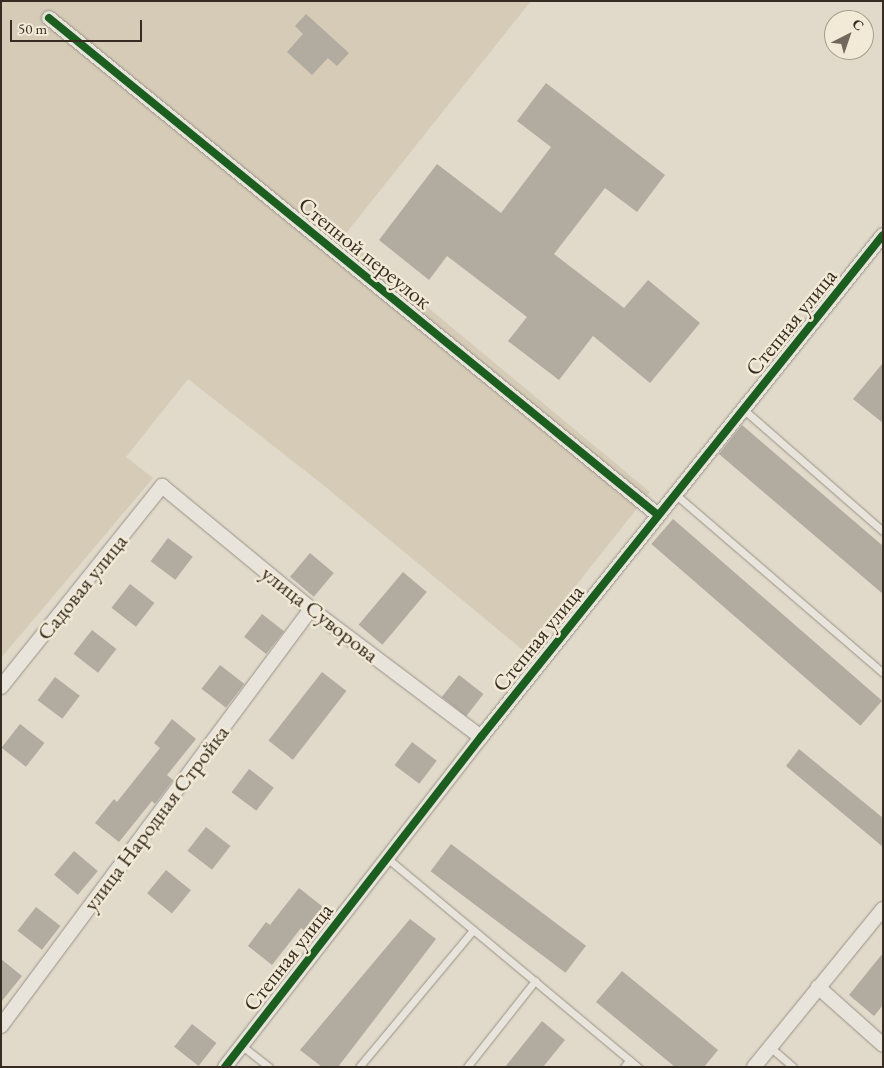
<!DOCTYPE html>
<meta charset="utf-8">
<style>
body{margin:0}
#map{position:relative;width:884px;height:1068px;overflow:hidden;background:#e1daca;font-family:"EB Garamond",serif}
div>[style]{position:absolute}
.green>*{inset:0;background:#d5cbb6}
.building>*{inset:0;background:#b1aba0;transform-origin:0 0}
.roads{filter:drop-shadow(0 0 1px #979287) drop-shadow(0 0 1px #979287)}
.lane>*{height:7px;margin:-3.5px;padding:0 3.5px;transform-origin:3.5px;border-radius:3.5px;background:#e8e4dc}
.street>*{height:14px;margin:-7px;padding:0 7px;transform-origin:7px;border-radius:7px;background:#e8e4dc}
.cycleway>*{height:8px;margin:-4px;padding:0 4px;transform-origin:4px;border-radius:4px;background:#1b5e20}
span{translate:-50% -50%;white-space:nowrap;text-align:center;line-height:1.15;-webkit-text-stroke:5px #f2e9d6;paint-order:stroke}
.street-label{font-size:22px;color:#362c21}
.frame{position:absolute;inset:0;border:2px solid #362c21;pointer-events:none}
.north{position:absolute;left:824px;top:10px;width:50px;height:50px;box-sizing:border-box;background:#f2e9d6;border:1px solid #a79d8e;border-radius:50%;rotate:41deg;font-size:14px;font-weight:700;line-height:20px;text-align:center;color:#362c21}
.north::after{content:'';display:block;margin:auto;width:18px;height:22px;background:#72695c;clip-path:polygon(50% 0,100% 100%,50% 72%,0 100%)}
.scale{position:absolute;left:10px;top:20px;width:132px;height:22px;box-sizing:border-box;border:2px solid #362c21;border-top:0;padding-left:6px;font-size:15px;line-height:18px;white-space:nowrap;color:#362c21;-webkit-text-stroke:4px #f2e9d6;paint-order:stroke}
</style>
<div id="map">
<div class="green">
<i style="clip-path:polygon(1px 1px,531px 1px,343px 237px,650px 492px,524px 651px,322px 484px,188px 379px,126px 457px,153px 478px,1px 658px)"></i>
</div>
<div class="building">
<i style="clip-path:polygon(306px 14px,349px 53px,337px 66px,328px 58px,312px 75px,287px 52px,303px 34px,295px 26px)"></i>
<i style="clip-path:polygon(546px 83px,665px 175px,637px 212px,605px 188px,554px 254px,624px 308px,648px 280px,700px 323px,650px 383px,593px 336px,559px 380px,508px 341px,527px 317px,447px 256px,429px 280px,379px 240px,437px 164px,501px 213px,551px 147px,517px 121px)"></i>
<i style="clip-path:polygon(883px 363px,883px 423px,853px 399px)"></i>
<i style="clip-path:polygon(742px 425px,883px 546px,883px 594px,719px 454px)"></i>
<i style="left:673px;top:519px;width:277px;height:33px;rotate:41deg"></i>
<i style="left:168px;top:538px;width:31px;height:29px;rotate:37deg"></i>
<i style="left:310px;top:553px;width:31px;height:31px;rotate:40deg"></i>
<i style="left:403px;top:572px;width:31px;height:69px;rotate:40deg"></i>
<i style="left:130px;top:584px;width:31px;height:30px;rotate:38deg"></i>
<i style="left:262px;top:614px;width:28px;height:29px;rotate:38deg"></i>
<i style="left:92px;top:630px;width:31px;height:30px;rotate:38deg"></i>
<i style="left:220px;top:665px;width:31px;height:30px;rotate:38deg"></i>
<i style="left:322px;top:672px;width:31px;height:87px;rotate:38deg"></i>
<i style="left:459px;top:675px;width:31px;height:28px;rotate:38deg"></i>
<i style="left:55px;top:677px;width:31px;height:29px;rotate:37deg"></i>
<i style="clip-path:polygon(172px 719px,196px 739px,167px 775px,173px 780px,155px 804px,152px 801px,119px 842px,95px 823px,114px 799px,117px 802px,160px 748px,154px 743px)"></i>
<i style="left:20px;top:724px;width:31px;height:30px;rotate:38deg"></i>
<i style="left:412px;top:742px;width:31px;height:29px;rotate:37deg"></i>
<i style="clip-path:polygon(799px 749px,883px 818px,883px 847px,786px 766px)"></i>
<i style="left:249px;top:769px;width:31px;height:29px;rotate:37deg"></i>
<i style="left:206px;top:827px;width:31px;height:30px;rotate:38deg"></i>
<i style="left:451px;top:844px;width:169px;height:34px;rotate:37deg"></i>
<i style="left:74px;top:851px;width:31px;height:31px;rotate:40deg"></i>
<i style="left:166px;top:870px;width:32px;height:30px;rotate:39deg"></i>
<i style="clip-path:polygon(299px 888px,323px 907px,305px 931px,301px 928px,272px 965px,248px 946px,266px 922px,270px 925px)"></i>
<i style="left:36px;top:907px;width:31px;height:30px;rotate:38deg"></i>
<i style="clip-path:polygon(410px 919px,436px 939px,338px 1067px,322px 1067px,300px 1050px)"></i>
<i style="clip-path:polygon(883px 953px,883px 1005px,874px 1016px,849px 995px)"></i>
<i style="clip-path:polygon(1px 959px,22px 976px,1px 1002px)"></i>
<i style="clip-path:polygon(622px 971px,718px 1050px,704px 1067px,675px 1067px,596px 1002px)"></i>
<i style="clip-path:polygon(542px 1021px,565px 1040px,543px 1067px,505px 1067px)"></i>
<i style="left:192px;top:1024px;width:31px;height:29px;rotate:38deg"></i>
</div>
<div class="roads">
<div class="lane">
<i style="left:743px;top:409px;width:186px;rotate:41.1deg"></i>
<i style="left:675px;top:494px;width:274px;rotate:40.7deg"></i>
<i style="left:387px;top:858px;width:327px;rotate:39.8deg"></i>
<i style="left:242px;top:1046px;width:34px;rotate:38deg"></i>
<i style="left:770px;top:1047px;width:30px;rotate:41deg"></i>
<i style="left:359px;top:1067px;width:178px;rotate:-50.2deg"></i>
<i style="left:467px;top:1067px;width:110px;rotate:-51.7deg"></i>
<i style="left:624px;top:1067px;width:9px;rotate:-54deg"></i>
</div>
<div class="street">
<i style="left:49px;top:18px;width:786px;rotate:39.22deg"></i>
<i style="left:1px;top:687px;width:258px;rotate:-51.3deg"></i>
<i style="left:162px;top:486px;width:193px;rotate:39.5deg"></i>
<i style="left:311px;top:609px;width:213px;rotate:37deg"></i>
<i style="left:818px;top:987px;width:87px;rotate:41.7deg"></i>
<i style="left:1px;top:1026px;width:520px;rotate:-53.37deg"></i>
<i style="left:225px;top:1067px;width:418px;rotate:-52.2deg"></i>
<i style="left:481px;top:737px;width:643px;rotate:-51.31deg"></i>
<i style="left:754px;top:1067px;width:204px;rotate:-50.8deg"></i>
</div>
</div>
<div class="cycleway">
<i style="left:49px;top:18px;width:786px;rotate:39.22deg"></i>
<i style="left:225px;top:1067px;width:418px;rotate:-52.2deg"></i>
<i style="left:481px;top:737px;width:643px;rotate:-51.31deg"></i>
</div>
<div class="street-label">
<span style="left:365px;top:253px;rotate:39deg">Степной переулок</span>
<span style="left:791px;top:322px;rotate:-51deg">Степная улица</span>
<span style="left:82px;top:587px;rotate:-51deg">Садовая улица</span>
<span style="left:320px;top:614px;rotate:38deg">улица Суворова</span>
<span style="left:538px;top:638px;rotate:-51deg">Степная улица</span>
<span style="left:156px;top:818px;rotate:-53deg">улица Народная Стройка</span>
<span style="left:288px;top:957px;rotate:-52deg">Степная улица</span>
</div>
<div class="frame"></div>
<div class="north">С</div>
<div class="scale">50 m</div>
</div>
